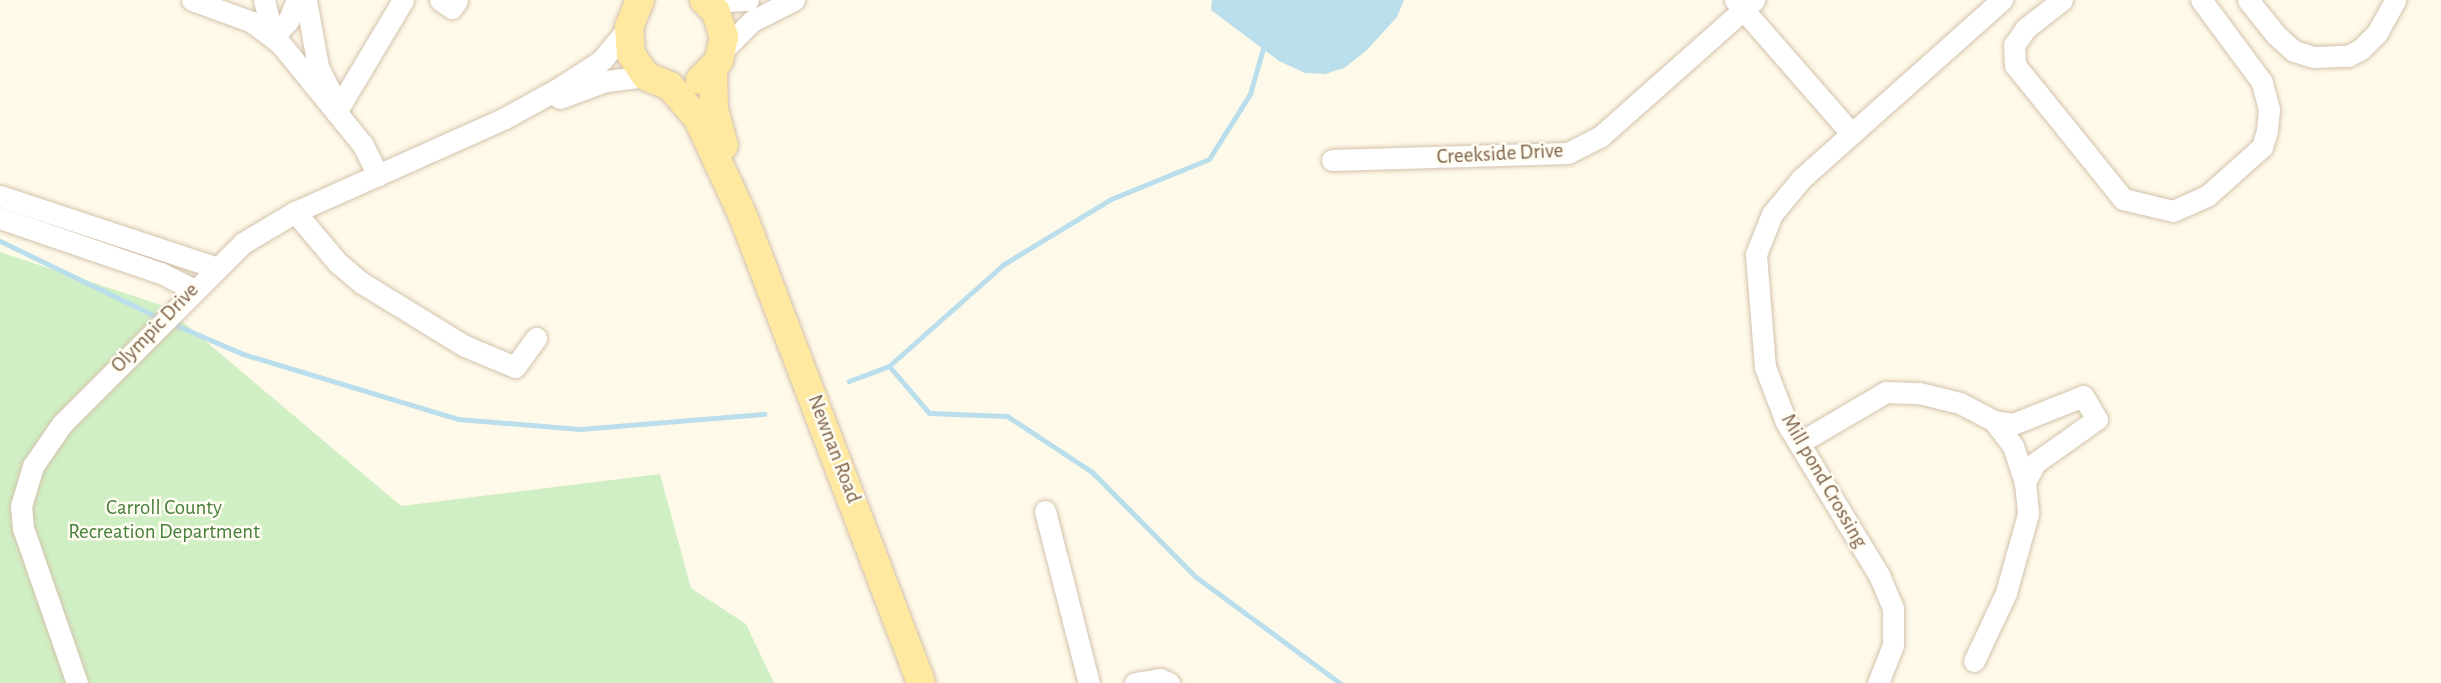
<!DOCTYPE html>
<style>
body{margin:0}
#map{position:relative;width:2441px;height:683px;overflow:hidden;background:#fff9e9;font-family:"Alegreya Sans",sans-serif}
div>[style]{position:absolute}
.green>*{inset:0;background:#d0efc5}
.water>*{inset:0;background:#badeec}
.stream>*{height:5px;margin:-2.5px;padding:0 2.5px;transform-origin:2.5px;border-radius:2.5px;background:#badeec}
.roads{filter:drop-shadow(0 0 2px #d3c2ac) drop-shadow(0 0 2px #d3c2ac)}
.minor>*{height:21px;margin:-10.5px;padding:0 10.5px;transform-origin:10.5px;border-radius:10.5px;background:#fff}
.major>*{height:28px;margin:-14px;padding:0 14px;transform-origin:14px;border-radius:14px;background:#ffe8a0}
span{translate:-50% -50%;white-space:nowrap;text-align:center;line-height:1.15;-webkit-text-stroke:5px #fffcf2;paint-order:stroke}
.street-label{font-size:21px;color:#7e6248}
.park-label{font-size:21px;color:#477f3c}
</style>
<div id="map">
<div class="green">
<i style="clip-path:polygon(0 252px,164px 306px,401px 506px,660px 474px,691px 588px,746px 624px,774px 683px,0 683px)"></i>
</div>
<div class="water">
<i style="clip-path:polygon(1212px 0,1404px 0,1397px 17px,1366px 51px,1344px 68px,1325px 74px,1305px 73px,1279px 61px,1211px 10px)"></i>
</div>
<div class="stream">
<i style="left:0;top:241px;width:177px;rotate:25.8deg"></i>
<i style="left:171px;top:323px;width:78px;rotate:23.3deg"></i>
<i style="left:243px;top:354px;width:225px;rotate:16.8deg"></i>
<i style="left:458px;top:419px;width:122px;rotate:4.7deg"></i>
<i style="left:580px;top:429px;width:185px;rotate:-4.7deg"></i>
<i style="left:889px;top:366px;width:62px;rotate:49.6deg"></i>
<i style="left:929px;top:413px;width:78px;rotate:2.2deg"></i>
<i style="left:1007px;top:416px;width:102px;rotate:33.4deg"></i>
<i style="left:1092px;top:472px;width:148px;rotate:45.3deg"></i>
<i style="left:1196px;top:577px;width:179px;rotate:36.4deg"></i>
<i style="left:849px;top:381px;width:43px;rotate:-20.6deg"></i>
<i style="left:889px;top:366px;width:154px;rotate:-41.6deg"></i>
<i style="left:1004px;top:264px;width:125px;rotate:-31.3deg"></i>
<i style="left:1111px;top:199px;width:106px;rotate:-22.2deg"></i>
<i style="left:1209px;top:159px;width:77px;rotate:-57.8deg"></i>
<i style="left:1250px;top:94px;width:48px;rotate:-74.2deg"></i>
</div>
<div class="roads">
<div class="minor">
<i style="left:192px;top:0;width:64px;rotate:20.1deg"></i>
<i style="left:252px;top:22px;width:35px;rotate:37deg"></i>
<i style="left:280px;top:43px;width:132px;rotate:50.9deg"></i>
<i style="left:363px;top:145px;width:34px;rotate:64deg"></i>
<i style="left:264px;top:0;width:38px;rotate:76deg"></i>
<i style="left:306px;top:0;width:68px;rotate:79.8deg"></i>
<i style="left:318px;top:67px;width:25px;rotate:63deg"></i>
<i style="left:440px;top:0;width:14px;rotate:34deg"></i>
<i style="left:452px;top:8px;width:9px;rotate:-58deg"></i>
<i style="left:1735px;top:0;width:176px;rotate:48.9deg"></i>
<i style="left:2062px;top:0;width:46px;rotate:142.1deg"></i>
<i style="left:2026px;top:28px;width:21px;rotate:125deg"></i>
<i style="left:2014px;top:45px;width:20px;rotate:87deg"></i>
<i style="left:2015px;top:65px;width:172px;rotate:51.1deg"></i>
<i style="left:2123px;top:199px;width:51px;rotate:13.5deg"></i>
<i style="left:2173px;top:211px;width:37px;rotate:-24deg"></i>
<i style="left:2207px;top:196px;width:74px;rotate:-41.7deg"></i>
<i style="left:2262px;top:147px;width:17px;rotate:-73deg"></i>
<i style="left:2267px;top:131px;width:22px;rotate:-85deg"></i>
<i style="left:2269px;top:109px;width:28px;rotate:-105deg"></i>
<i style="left:2262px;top:82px;width:102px;rotate:-126.6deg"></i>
<i style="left:2248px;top:0;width:45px;rotate:51.3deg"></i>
<i style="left:2276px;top:35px;width:24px;rotate:42deg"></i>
<i style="left:2294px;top:51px;width:21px;rotate:17deg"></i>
<i style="left:2314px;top:57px;width:34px;rotate:-2deg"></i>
<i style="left:2348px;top:56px;width:15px;rotate:-28deg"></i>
<i style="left:2361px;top:49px;width:23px;rotate:-45deg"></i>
<i style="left:2377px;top:33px;width:38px;rotate:-61deg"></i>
<i style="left:707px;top:2px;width:41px;rotate:-2.8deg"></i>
<i style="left:273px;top:37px;width:22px;rotate:-47deg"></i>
<i style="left:288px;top:21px;width:23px;rotate:-67deg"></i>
<i style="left:723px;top:50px;width:41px;rotate:-45deg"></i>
<i style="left:752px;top:21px;width:47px;rotate:-26.6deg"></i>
<i style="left:560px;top:98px;width:49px;rotate:-20.3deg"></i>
<i style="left:606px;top:81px;width:40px;rotate:-7.1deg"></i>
<i style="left:336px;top:112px;width:131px;rotate:-59.1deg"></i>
<i style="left:1332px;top:160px;width:236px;rotate:-1.7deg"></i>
<i style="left:1568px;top:153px;width:37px;rotate:-27deg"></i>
<i style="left:1601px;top:136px;width:205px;rotate:-41.6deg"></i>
<i style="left:0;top:196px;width:226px;rotate:18.3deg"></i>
<i style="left:295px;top:212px;width:67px;rotate:49.9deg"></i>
<i style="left:338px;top:263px;width:31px;rotate:40deg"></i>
<i style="left:362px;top:283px;width:121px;rotate:31.5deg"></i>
<i style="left:465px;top:346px;width:54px;rotate:22.8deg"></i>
<i style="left:515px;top:367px;width:36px;rotate:-54deg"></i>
<i style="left:0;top:218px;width:170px;rotate:18.9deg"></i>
<i style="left:161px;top:273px;width:36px;rotate:27deg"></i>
<i style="left:1994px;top:421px;width:19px;rotate:9deg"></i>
<i style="left:2013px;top:424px;width:75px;rotate:-21.8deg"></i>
<i style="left:2083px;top:396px;width:27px;rotate:59deg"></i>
<i style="left:2097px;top:419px;width:76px;rotate:144.6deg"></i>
<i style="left:2035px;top:463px;width:22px;rotate:117deg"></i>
<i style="left:1799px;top:443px;width:101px;rotate:-30.4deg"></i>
<i style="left:1886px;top:392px;width:33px;rotate:2deg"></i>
<i style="left:1919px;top:393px;width:42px;rotate:13.7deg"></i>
<i style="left:1960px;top:403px;width:38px;rotate:28deg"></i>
<i style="left:1994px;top:421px;width:31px;rotate:53deg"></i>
<i style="left:2013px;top:446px;width:39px;rotate:72deg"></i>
<i style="left:2025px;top:483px;width:31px;rotate:84deg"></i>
<i style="left:2028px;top:514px;width:82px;rotate:105.6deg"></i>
<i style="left:2006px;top:593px;width:75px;rotate:115.2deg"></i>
<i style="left:1045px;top:511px;width:178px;rotate:75.7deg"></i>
<i style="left:77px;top:683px;width:164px;rotate:-109.2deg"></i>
<i style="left:23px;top:528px;width:22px;rotate:-95deg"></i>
<i style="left:21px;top:506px;width:42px;rotate:-73.3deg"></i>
<i style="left:33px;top:466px;width:51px;rotate:-55.4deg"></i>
<i style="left:62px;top:424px;width:256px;rotate:-45deg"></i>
<i style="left:243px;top:243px;width:61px;rotate:-30.8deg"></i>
<i style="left:295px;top:212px;width:230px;rotate:-24.1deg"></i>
<i style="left:505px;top:118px;width:58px;rotate:-28.8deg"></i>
<i style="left:556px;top:90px;width:55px;rotate:-33.1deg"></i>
<i style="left:602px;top:60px;width:43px;rotate:-50.7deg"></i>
<i style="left:1135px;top:683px;width:25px;rotate:-9deg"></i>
<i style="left:1160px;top:679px;width:10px;rotate:24deg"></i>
<i style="left:1878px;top:683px;width:41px;rotate:-68.5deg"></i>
<i style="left:1893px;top:645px;width:37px;rotate:-90deg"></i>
<i style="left:1893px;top:608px;width:36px;rotate:-113deg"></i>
<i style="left:1879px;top:575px;width:179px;rotate:-121.3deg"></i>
<i style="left:1786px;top:422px;width:59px;rotate:-110.9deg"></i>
<i style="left:1765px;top:367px;width:113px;rotate:-94.6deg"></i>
<i style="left:1756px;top:254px;width:43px;rotate:-68.2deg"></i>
<i style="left:1772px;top:214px;width:47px;rotate:-50.2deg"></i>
<i style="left:1802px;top:178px;width:268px;rotate:-41.7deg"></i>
</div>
<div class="major">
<i style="left:640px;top:0;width:29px;rotate:112deg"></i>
<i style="left:629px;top:27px;width:27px;rotate:86deg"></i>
<i style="left:631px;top:54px;width:27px;rotate:56deg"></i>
<i style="left:646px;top:76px;width:26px;rotate:23deg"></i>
<i style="left:670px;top:86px;width:43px;rotate:49.7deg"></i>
<i style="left:698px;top:119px;width:107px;rotate:65.1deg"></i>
<i style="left:743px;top:216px;width:500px;rotate:69.1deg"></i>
<i style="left:713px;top:69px;width:40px;rotate:88.6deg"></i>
<i style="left:714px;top:109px;width:38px;rotate:75deg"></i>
<i style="left:700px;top:80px;width:28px;rotate:-46deg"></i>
<i style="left:719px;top:60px;width:24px;rotate:-78deg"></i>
<i style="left:724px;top:37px;width:26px;rotate:-108deg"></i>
<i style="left:716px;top:12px;width:17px;rotate:-135deg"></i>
</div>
</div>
<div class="street-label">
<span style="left:1500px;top:154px;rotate:-3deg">Creekside Drive</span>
<span style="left:155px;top:328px;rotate:-46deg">Olympic Drive</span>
<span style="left:834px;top:449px;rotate:69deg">Newnan Road</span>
<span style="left:1824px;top:481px;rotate:60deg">Mill pond Crossing</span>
</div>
<div class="park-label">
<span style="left:164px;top:520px">Carroll County<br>Recreation Department</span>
</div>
</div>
